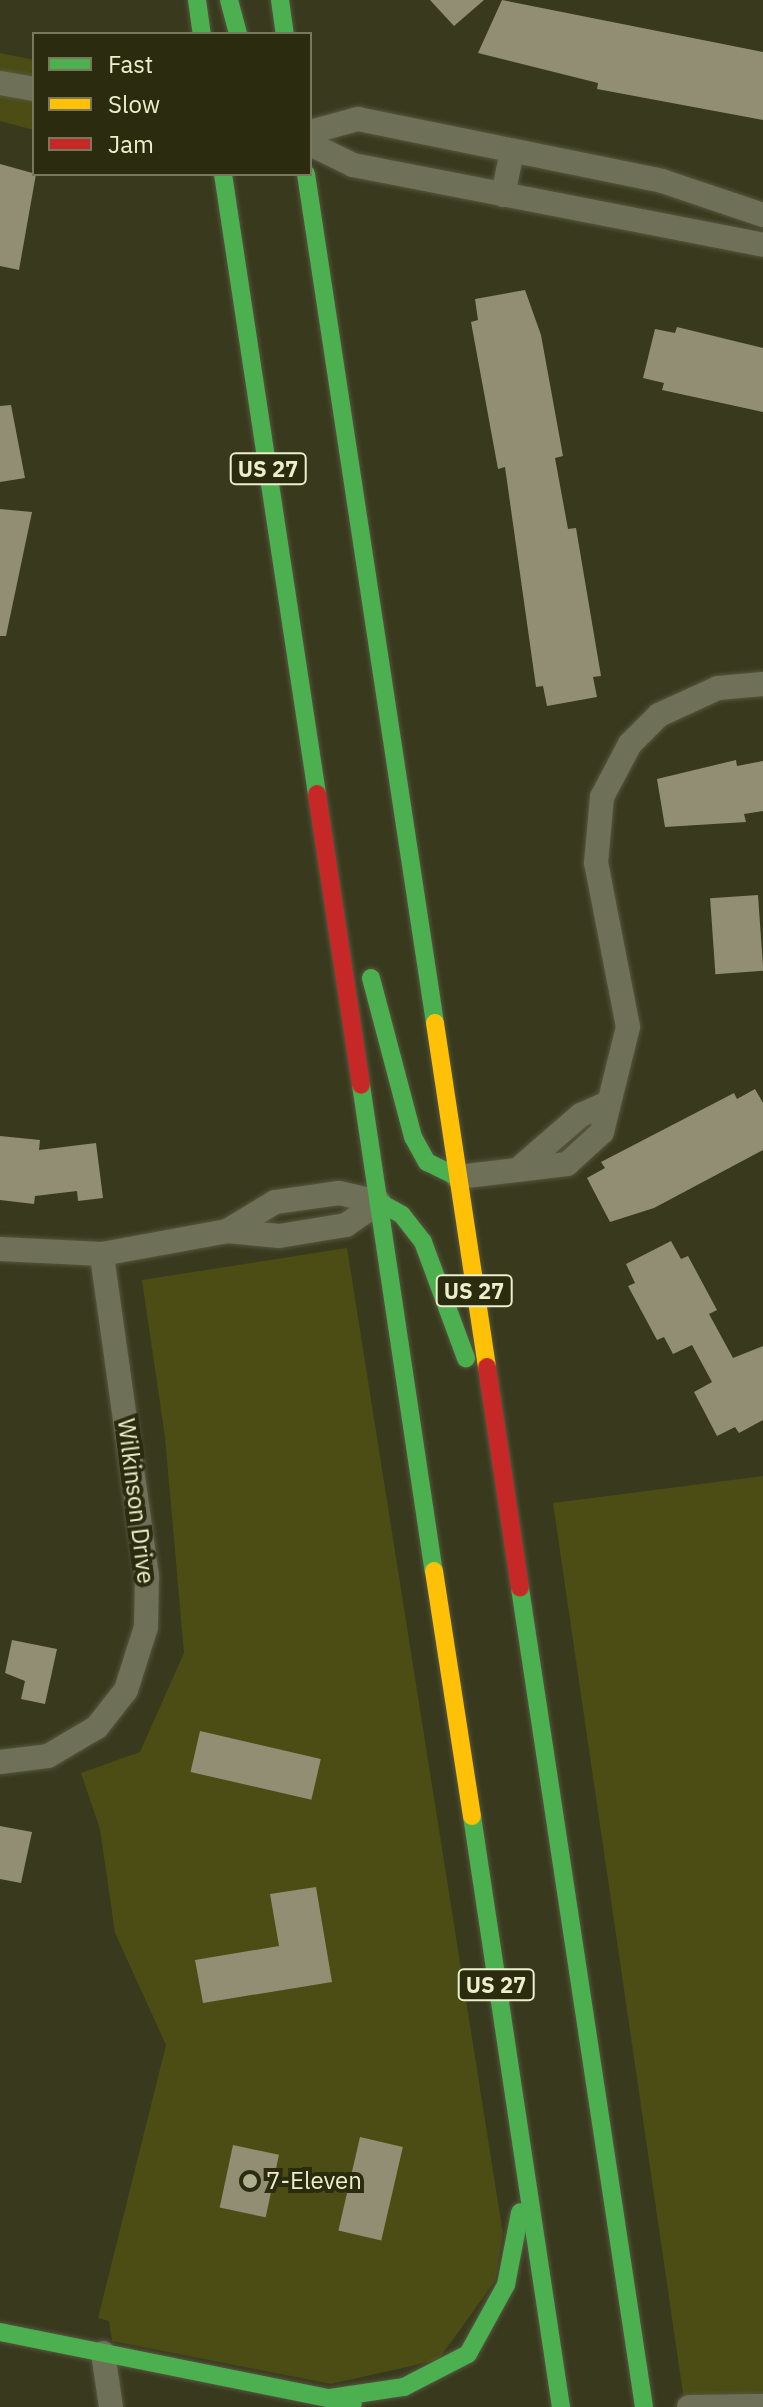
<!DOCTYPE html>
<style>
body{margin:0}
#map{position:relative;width:763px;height:2407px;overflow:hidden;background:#393a1d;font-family:"IBM Plex Sans",sans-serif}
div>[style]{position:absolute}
.built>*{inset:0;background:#4b4d14}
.building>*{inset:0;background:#928e74;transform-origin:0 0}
.roads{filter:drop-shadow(0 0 2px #555640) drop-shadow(0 0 2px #555640)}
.street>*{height:24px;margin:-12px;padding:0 12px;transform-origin:12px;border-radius:12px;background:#6f7058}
.fast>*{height:18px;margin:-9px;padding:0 9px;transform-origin:9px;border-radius:9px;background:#4caf50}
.slow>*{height:18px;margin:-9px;padding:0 9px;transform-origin:9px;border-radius:9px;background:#ffc107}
.jam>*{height:18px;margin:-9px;padding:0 9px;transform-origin:9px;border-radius:9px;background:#c62828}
.dots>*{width:22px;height:22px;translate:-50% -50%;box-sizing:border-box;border:4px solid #2a2b0f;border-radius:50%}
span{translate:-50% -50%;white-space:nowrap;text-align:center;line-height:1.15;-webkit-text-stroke:8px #2a2b0f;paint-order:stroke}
.shield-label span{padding:2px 6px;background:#2a2b0f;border:2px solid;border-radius:6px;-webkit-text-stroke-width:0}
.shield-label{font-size:22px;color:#ecefcc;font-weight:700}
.street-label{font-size:24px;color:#ecefcc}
.poi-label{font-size:24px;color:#ecefcc}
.left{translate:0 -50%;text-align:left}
.legend{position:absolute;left:32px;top:32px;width:280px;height:144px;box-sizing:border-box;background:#2a2b0f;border:2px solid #78795b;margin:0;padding:10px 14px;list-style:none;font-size:24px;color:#ecefcc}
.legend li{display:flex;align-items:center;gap:16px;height:40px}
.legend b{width:40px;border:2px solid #78795b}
</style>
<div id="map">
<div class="built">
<i style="clip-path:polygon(0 53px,34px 60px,34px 130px,0 121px)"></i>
<i style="clip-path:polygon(347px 1248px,503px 2234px,495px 2281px,438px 2360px,331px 2384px,112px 2341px,109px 2321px,98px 2318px,166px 2045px,115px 1933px,100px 1829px,81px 1773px,140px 1752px,184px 1653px,165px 1437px,142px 1280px)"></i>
<i style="clip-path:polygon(763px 1476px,763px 2407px,685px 2407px,553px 1503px)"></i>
</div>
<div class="building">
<i style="clip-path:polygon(430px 0,484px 0,454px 26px)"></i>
<i style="clip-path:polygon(502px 0,763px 52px,763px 120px,597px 89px,598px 83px,478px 53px)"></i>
<i style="clip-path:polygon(0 164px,36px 174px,19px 270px,0 266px)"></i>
<i style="clip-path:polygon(525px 290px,541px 335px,563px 456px,555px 458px,568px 529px,576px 528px,601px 676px,593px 677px,597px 697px,547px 706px,543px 686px,536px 687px,505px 467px,498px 469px,471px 322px,478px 320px,475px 299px)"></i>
<i style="clip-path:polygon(677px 327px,763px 348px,763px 412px,662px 390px,664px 383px,643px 378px,655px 329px,675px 333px)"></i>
<i style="clip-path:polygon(11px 405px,25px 478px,0 482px,0 406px)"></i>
<i style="clip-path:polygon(0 509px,32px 512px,6px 636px,0 636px)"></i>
<i style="clip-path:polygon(736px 760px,737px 766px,763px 761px,763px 811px,744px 814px,746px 822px,665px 827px,657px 779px)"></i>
<i style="left:758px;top:895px;width:76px;height:48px;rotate:86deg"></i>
<i style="clip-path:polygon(755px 1089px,763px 1103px,763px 1150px,654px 1208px,610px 1222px,587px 1178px,605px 1168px,601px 1162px,734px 1093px,737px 1099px)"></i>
<i style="clip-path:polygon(0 1136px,40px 1140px,39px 1150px,96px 1143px,103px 1198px,78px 1201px,77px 1191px,35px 1196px,34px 1204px,0 1200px)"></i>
<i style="clip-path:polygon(671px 1241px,681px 1259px,688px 1256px,717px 1310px,709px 1314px,733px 1358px,763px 1346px,763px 1420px,739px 1433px,735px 1427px,717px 1436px,694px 1392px,712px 1382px,692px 1345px,673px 1354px,664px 1337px,657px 1340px,628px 1286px,635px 1283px,626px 1264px)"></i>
<i style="clip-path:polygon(12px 1640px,57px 1649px,45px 1704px,21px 1699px,25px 1681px,5px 1673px)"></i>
<i style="left:200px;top:1731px;width:124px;height:42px;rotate:13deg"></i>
<i style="clip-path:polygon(0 1826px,32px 1832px,21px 1883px,0 1879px)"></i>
<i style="clip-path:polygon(316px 1887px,332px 1982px,203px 2003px,195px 1960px,279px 1946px,270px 1894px)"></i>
<i style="left:360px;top:2137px;width:44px;height:96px;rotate:13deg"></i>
<i style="left:233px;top:2145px;width:47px;height:64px;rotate:12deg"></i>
</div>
<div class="roads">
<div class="street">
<i style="left:0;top:83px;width:35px;rotate:10deg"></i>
<i style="left:310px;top:132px;width:50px;rotate:-15.2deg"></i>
<i style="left:358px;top:119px;width:310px;rotate:11.5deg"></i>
<i style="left:662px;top:181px;width:107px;rotate:18.6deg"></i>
<i style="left:310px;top:144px;width:48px;rotate:26deg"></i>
<i style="left:353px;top:165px;width:418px;rotate:11deg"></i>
<i style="left:503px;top:195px;width:45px;rotate:-78.4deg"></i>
<i style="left:523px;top:1165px;width:77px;rotate:-40.8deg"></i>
<i style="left:581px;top:1115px;width:30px;rotate:-24deg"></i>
<i style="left:458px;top:1177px;width:110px;rotate:-6.8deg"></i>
<i style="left:567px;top:1164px;width:47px;rotate:-42.4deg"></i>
<i style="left:602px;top:1132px;width:108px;rotate:-76.1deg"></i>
<i style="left:628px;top:1027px;width:167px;rotate:-101deg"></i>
<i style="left:596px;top:863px;width:66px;rotate:-84.8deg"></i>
<i style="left:602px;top:797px;width:60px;rotate:-62.2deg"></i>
<i style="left:630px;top:744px;width:41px;rotate:-45deg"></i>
<i style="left:659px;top:715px;width:65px;rotate:-24.6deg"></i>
<i style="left:718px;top:688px;width:45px;rotate:-5.1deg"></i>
<i style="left:0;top:1249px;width:102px;rotate:2.8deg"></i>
<i style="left:102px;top:1254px;width:127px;rotate:-10.4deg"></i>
<i style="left:227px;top:1231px;width:52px;rotate:5.5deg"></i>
<i style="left:279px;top:1236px;width:68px;rotate:-9.3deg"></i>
<i style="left:346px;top:1225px;width:40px;rotate:-34.9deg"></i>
<i style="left:379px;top:1202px;width:41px;rotate:-167.3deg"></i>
<i style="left:339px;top:1193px;width:65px;rotate:172deg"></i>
<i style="left:275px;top:1202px;width:56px;rotate:148.9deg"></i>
<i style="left:0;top:1762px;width:48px;rotate:-7.1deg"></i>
<i style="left:48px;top:1756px;width:57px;rotate:-30.6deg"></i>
<i style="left:97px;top:1727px;width:47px;rotate:-51.9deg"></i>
<i style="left:126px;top:1690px;width:66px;rotate:-72.4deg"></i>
<i style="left:146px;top:1627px;width:51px;rotate:-88.9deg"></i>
<i style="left:147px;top:1576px;width:325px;rotate:-98deg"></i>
<i style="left:103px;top:2353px;width:55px;rotate:81.6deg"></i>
<i style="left:689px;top:2407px;width:74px;rotate:-0.8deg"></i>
</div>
<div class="fast">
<i style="left:197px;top:0;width:34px;rotate:82deg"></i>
<i style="left:229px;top:0;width:35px;rotate:75deg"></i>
<i style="left:280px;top:0;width:34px;rotate:82deg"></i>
<i style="left:223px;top:174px;width:627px;rotate:81.38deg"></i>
<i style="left:306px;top:174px;width:859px;rotate:81.36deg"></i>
<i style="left:371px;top:978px;width:164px;rotate:75.2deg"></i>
<i style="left:413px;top:1137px;width:29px;rotate:61deg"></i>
<i style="left:427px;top:1162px;width:34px;rotate:26deg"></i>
<i style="left:361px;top:1085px;width:491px;rotate:81.5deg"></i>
<i style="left:379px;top:1202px;width:26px;rotate:29deg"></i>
<i style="left:402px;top:1215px;width:34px;rotate:52deg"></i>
<i style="left:423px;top:1242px;width:124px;rotate:69.7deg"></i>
<i style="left:520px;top:1588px;width:828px;rotate:81.39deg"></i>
<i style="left:472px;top:1816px;width:598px;rotate:81.44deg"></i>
<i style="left:0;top:2332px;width:360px;rotate:11.4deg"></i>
<i style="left:330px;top:2398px;width:75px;rotate:-8.5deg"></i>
<i style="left:404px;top:2387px;width:72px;rotate:-27.3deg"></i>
<i style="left:468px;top:2354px;width:79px;rotate:-61.2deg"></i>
<i style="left:506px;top:2285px;width:74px;rotate:-79.1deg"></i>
</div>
<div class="slow">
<i style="left:435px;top:1023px;width:348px;rotate:81.4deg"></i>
<i style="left:434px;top:1571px;width:248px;rotate:81.2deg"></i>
</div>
<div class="jam">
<i style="left:317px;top:794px;width:294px;rotate:81.4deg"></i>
<i style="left:487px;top:1367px;width:223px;rotate:81.5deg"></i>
</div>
</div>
<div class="dots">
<i style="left:250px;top:2181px;background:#adb08f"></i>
</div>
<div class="shield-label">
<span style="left:268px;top:469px">US 27</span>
<span style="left:474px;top:1291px">US 27</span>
<span style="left:496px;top:1985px">US 27</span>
</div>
<div class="street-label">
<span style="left:136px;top:1501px;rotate:83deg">Wilkinson Drive</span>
</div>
<div class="poi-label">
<span class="left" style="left:266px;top:2181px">7-Eleven</span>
</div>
<ul class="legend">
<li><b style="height:10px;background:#4caf50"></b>Fast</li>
<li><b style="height:10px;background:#ffc107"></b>Slow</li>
<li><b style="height:10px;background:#c62828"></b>Jam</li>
</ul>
</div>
